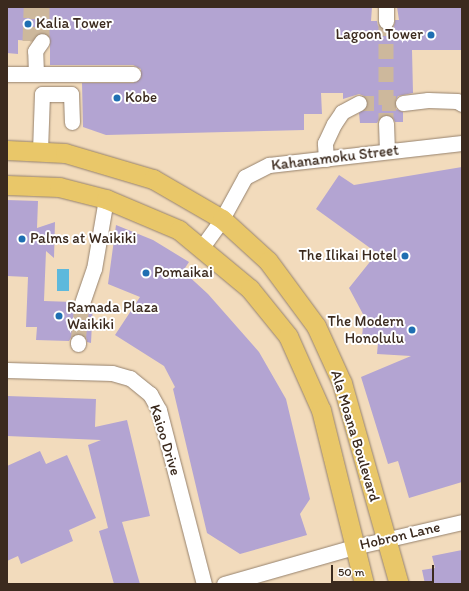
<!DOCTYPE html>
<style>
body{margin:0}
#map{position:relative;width:469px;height:591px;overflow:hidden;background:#f2dbbc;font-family:Itim,sans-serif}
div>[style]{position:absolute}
.water>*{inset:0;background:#5eb9dc;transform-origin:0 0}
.building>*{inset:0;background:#b3a4d2}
.minor-tunnel>*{height:15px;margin-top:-7.5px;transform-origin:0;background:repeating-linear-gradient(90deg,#cdb89c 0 15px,transparent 0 23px)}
.roads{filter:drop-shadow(0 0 1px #96826d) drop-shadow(0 0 1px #96826d)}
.minor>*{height:15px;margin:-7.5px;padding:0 7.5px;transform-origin:7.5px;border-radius:7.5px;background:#fff}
.major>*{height:19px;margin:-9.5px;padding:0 9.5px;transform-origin:9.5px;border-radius:9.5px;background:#e9c769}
.dots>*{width:11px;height:11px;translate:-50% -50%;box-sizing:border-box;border:2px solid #fff;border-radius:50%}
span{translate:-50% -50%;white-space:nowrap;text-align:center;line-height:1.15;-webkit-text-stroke:4px #fff;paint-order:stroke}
.poi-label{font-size:15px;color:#3b2a1e}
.left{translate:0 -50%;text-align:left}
.right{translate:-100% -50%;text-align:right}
.street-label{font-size:15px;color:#3b2a1e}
.frame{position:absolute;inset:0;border:8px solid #3b2a1e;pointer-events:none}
.scale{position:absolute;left:331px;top:565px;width:103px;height:18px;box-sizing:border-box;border:2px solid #3b2a1e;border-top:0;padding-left:5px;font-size:12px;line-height:14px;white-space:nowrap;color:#3b2a1e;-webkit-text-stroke:3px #fff;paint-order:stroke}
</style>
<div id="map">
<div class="water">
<i style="left:57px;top:269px;width:12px;height:22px"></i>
</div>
<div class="building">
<i style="clip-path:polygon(7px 7px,372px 7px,371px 21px,377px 21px,378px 26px,386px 30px,394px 26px,395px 20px,399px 20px,397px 7px,462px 7px,462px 50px,412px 50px,413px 93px,398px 96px,394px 104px,396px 109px,403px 112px,403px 122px,395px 122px,393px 118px,386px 114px,381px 116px,377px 123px,360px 123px,359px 113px,368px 104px,364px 96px,359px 94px,343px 99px,343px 93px,321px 93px,322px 114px,304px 114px,304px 130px,106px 135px,83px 127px,82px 83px,133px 83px,141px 78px,141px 69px,133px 65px,50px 65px,50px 38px,43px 32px,38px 33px,31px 41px,18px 40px,18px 54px,7px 53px)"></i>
<i style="clip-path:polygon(462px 167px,462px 482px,409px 498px,398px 461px,388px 464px,361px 377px,411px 356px,377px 354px,378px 343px,366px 342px,367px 337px,362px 337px,364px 316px,349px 288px,377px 253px,316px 209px,339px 175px,354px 185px)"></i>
<i style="clip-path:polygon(7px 200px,38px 201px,37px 228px,55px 222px,54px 258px,46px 251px,44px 301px,73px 302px,75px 309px,83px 312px,93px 303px,91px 343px,87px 342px,86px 337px,78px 333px,73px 334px,69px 341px,36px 340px,37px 327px,26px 327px,28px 277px,7px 276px)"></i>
<i style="clip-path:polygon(116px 225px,153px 240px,189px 262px,183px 271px,208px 294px,259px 352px,286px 399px,310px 499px,300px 514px,307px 535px,240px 554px,207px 533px,173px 389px,175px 387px,164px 366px,115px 335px,140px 297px,108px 284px)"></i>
<i style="clip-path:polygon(7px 396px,96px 399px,95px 427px,127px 420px,150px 516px,122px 522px,140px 584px,114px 584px,99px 531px,108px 528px,88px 445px,101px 440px,7px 436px)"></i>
<i style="clip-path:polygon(40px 451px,46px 464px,67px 455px,96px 518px,69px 530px,73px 541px,21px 564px,18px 556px,7px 561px,7px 466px)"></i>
<i style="clip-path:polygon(462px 550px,462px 584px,425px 584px,422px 570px,435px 568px,432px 556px)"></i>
</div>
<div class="minor-tunnel">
<i style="left:386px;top:21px;width:102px;rotate:90deg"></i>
<i style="left:30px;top:41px;width:34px;rotate:-88deg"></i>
<i style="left:42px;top:41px;width:34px;rotate:-90deg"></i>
<i style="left:359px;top:103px;width:37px"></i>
<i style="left:78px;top:342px;width:39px;rotate:-84deg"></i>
</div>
<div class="roads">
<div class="minor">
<i style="left:386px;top:7px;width:14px;rotate:90deg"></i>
<i style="left:7px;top:74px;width:126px"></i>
<i style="left:36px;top:74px;width:23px;rotate:-92deg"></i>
<i style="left:35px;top:51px;width:12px;rotate:-55deg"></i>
<i style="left:403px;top:103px;width:25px;rotate:-7deg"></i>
<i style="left:428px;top:100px;width:29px;rotate:2deg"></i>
<i style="left:457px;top:101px;width:6px;rotate:31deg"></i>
<i style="left:386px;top:123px;width:28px;rotate:88deg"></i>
<i style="left:40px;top:151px;width:57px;rotate:-88deg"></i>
<i style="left:42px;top:94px;width:29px"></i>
<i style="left:71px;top:94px;width:28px;rotate:88deg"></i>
<i style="left:326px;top:159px;width:16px;rotate:-94deg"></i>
<i style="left:325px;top:143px;width:21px;rotate:-65deg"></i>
<i style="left:334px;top:124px;width:14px;rotate:-56deg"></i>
<i style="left:342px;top:112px;width:19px;rotate:-28deg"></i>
<i style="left:202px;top:247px;width:34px;rotate:-54deg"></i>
<i style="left:222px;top:219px;width:48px;rotate:-61.3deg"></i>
<i style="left:245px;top:177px;width:27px;rotate:-27deg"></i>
<i style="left:269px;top:165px;width:194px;rotate:-6.5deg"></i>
<i style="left:82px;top:303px;width:36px;rotate:-71deg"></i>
<i style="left:94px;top:269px;width:71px;rotate:-80.3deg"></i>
<i style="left:78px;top:344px;width:2px;rotate:-90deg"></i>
<i style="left:7px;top:370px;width:105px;rotate:1.6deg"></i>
<i style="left:112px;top:373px;width:19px;rotate:16deg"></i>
<i style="left:130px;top:378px;width:26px;rotate:39deg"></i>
<i style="left:150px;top:394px;width:18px;rotate:61deg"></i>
<i style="left:159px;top:410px;width:180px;rotate:75.5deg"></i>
<i style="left:224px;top:584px;width:135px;rotate:-15.9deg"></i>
<i style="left:354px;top:547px;width:111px;rotate:-13deg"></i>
</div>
<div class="major">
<i style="left:7px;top:150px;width:58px;rotate:3deg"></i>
<i style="left:65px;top:153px;width:92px;rotate:16.5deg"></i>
<i style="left:153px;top:179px;width:80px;rotate:30.1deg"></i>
<i style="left:222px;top:219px;width:62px;rotate:42.4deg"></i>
<i style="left:268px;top:261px;width:81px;rotate:53.6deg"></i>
<i style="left:316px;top:326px;width:63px;rotate:65.5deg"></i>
<i style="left:342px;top:383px;width:209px;rotate:74.2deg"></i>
<i style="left:7px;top:185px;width:52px;rotate:2.2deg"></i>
<i style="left:59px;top:187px;width:49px;rotate:14.3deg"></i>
<i style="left:106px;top:199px;width:79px;rotate:23deg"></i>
<i style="left:179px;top:230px;width:92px;rotate:39.7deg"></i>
<i style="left:250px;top:289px;width:60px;rotate:51deg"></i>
<i style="left:288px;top:336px;width:81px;rotate:66deg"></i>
<i style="left:321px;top:410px;width:179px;rotate:76.1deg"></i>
</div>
</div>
<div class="dots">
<i style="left:28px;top:24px;background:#1f6fb2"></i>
<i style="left:431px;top:35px;background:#1f6fb2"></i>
<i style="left:117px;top:98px;background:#1f6fb2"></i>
<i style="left:22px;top:239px;background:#1f6fb2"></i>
<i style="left:405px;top:256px;background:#1f6fb2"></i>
<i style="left:146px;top:273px;background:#1f6fb2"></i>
<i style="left:59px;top:316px;background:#1f6fb2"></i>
<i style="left:412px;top:330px;background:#1f6fb2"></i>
</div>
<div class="poi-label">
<span class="left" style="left:36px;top:24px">Kalia Tower</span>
<span class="right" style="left:423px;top:35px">Lagoon Tower</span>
<span class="left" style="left:125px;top:98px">Kobe</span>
<span class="left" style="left:30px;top:239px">Palms at Waikiki</span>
<span class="right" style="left:397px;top:256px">The Ilikai Hotel</span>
<span class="left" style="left:154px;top:273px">Pomaikai</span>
<span class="left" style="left:67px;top:316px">Ramada Plaza<br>Waikiki</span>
<span class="right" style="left:404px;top:330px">The Modern<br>Honolulu</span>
</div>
<div class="street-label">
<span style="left:335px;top:158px;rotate:-7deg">Kahanamoku Street</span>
<span style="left:355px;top:436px;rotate:73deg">Ala Moana Boulevard</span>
<span style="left:165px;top:440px;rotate:73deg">Kaioo Drive</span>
<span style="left:400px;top:536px;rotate:-13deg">Hobron Lane</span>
</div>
<div class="frame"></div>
<div class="scale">50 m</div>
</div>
